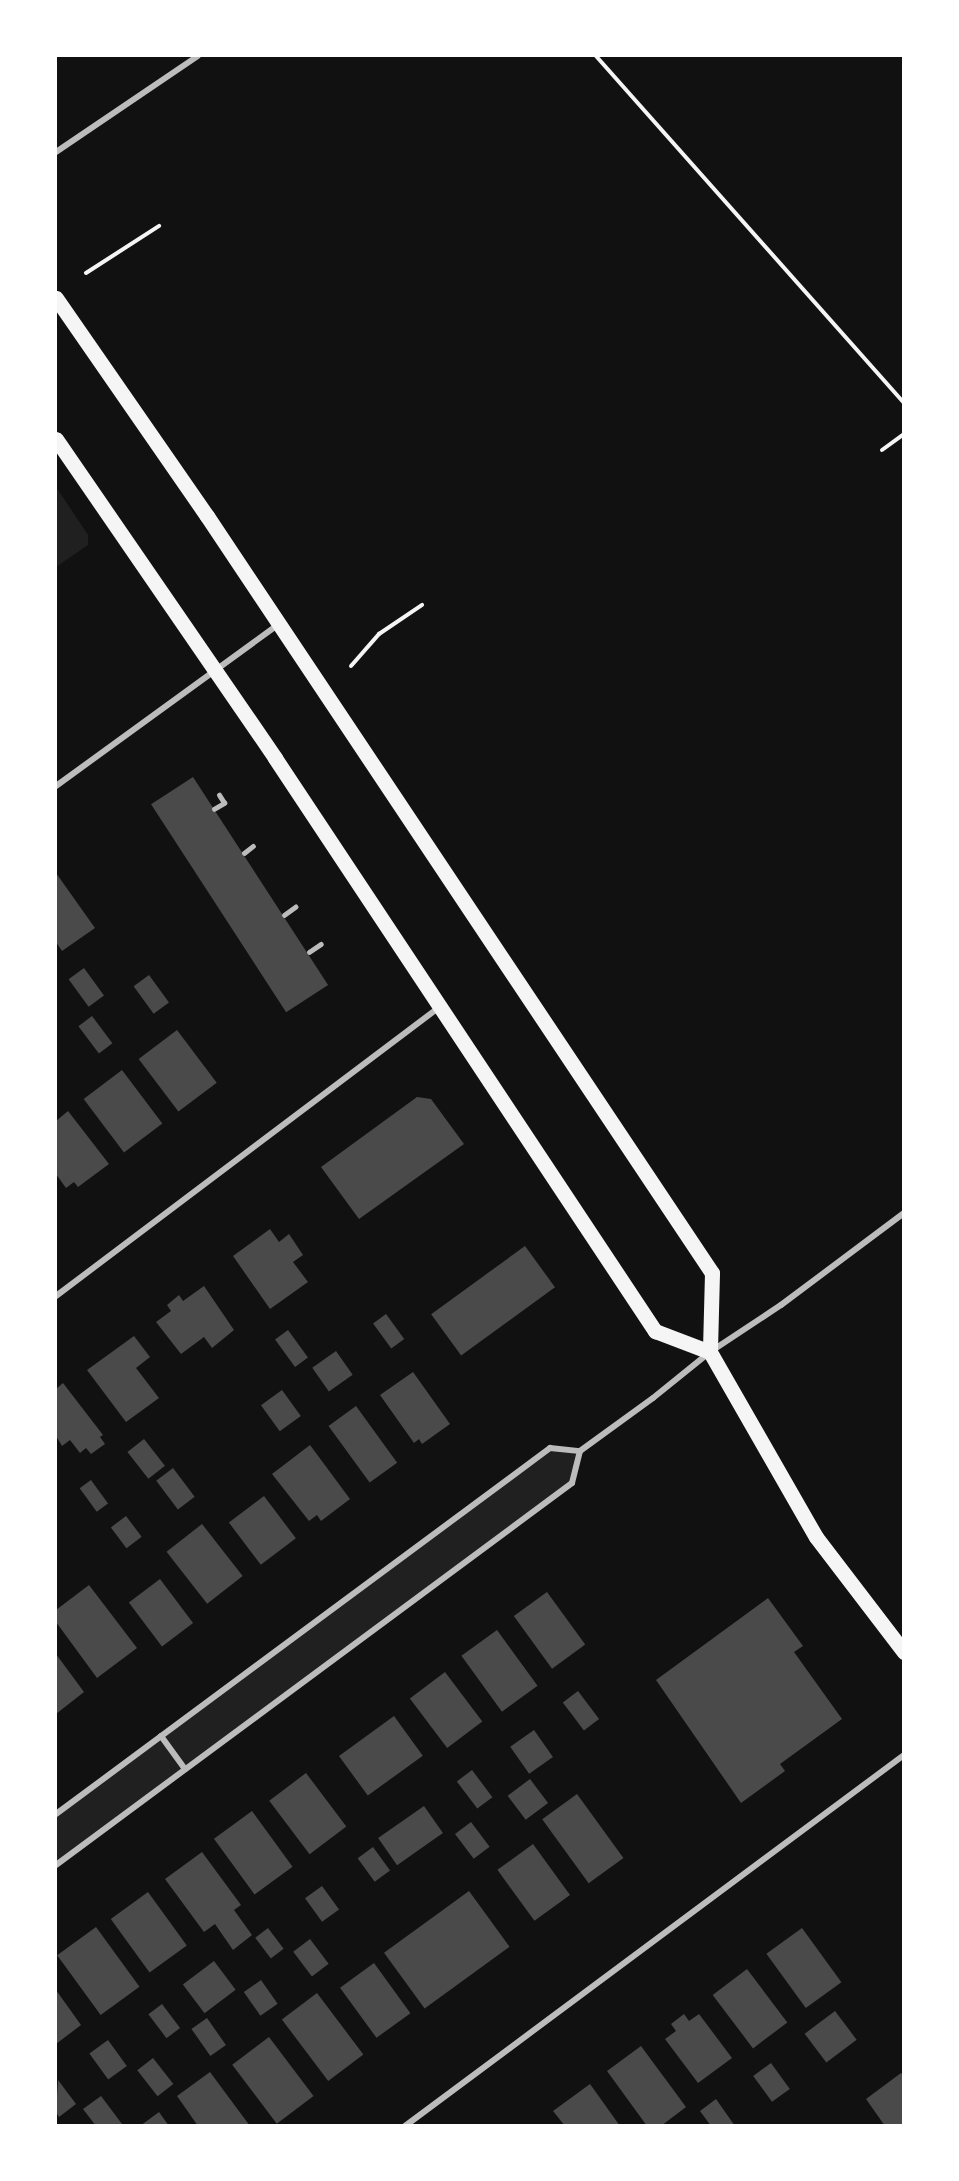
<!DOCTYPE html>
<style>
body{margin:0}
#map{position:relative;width:959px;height:2181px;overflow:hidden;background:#111;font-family:"Titillium Web",sans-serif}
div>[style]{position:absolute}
.green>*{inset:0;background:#202020}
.building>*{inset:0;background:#4a4a4a;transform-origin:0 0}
.path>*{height:4px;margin:-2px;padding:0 2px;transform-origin:2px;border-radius:2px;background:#f5f5f5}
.service>*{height:4.5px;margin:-2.25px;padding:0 2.25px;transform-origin:2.25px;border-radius:2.25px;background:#bcbcbc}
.minor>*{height:6px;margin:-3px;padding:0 3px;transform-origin:3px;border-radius:3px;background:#bcbcbc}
.primary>*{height:15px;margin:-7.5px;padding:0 7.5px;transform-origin:7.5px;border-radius:7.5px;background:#f5f5f5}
span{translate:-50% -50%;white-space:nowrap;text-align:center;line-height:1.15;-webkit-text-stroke:4.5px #fff;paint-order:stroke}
.frame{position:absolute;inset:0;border:57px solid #fff;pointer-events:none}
</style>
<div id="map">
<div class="green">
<i style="clip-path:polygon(56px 487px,88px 535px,88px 545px,56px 567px)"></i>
<i style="clip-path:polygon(550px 1448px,580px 1451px,572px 1483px,56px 1865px,56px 1814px)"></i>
</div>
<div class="building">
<i style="left:193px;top:777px;width:248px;height:50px;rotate:57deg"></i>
<i style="clip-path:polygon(56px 873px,95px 928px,62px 951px,56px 942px)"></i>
<i style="left:84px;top:968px;width:34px;height:19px;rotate:54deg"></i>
<i style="left:149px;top:975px;width:34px;height:19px;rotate:54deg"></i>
<i style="left:92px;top:1016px;width:34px;height:17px;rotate:53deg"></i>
<i style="left:177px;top:1030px;width:66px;height:48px;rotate:53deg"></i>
<i style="left:122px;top:1070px;width:67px;height:48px;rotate:53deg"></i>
<i style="clip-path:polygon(417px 1097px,431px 1099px,464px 1144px,359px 1219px,321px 1167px)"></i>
<i style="clip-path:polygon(68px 1111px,109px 1164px,78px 1187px,74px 1182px,66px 1188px,56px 1174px,56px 1121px)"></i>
<i style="clip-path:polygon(270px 1229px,279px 1242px,289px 1234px,303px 1255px,293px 1262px,308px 1282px,270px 1309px,233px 1256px)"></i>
<i style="left:525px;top:1246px;width:51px;height:116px;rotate:54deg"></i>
<i style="clip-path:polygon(204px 1286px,234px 1330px,212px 1348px,204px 1337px,181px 1354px,156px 1322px,171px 1311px,167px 1305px,179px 1295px,183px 1301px)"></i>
<i style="left:386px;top:1314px;width:31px;height:16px;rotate:54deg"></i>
<i style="left:288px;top:1330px;width:34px;height:16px;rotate:54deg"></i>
<i style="clip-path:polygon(134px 1336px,150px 1357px,136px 1368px,159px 1398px,126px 1422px,87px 1370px)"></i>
<i style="left:336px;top:1351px;width:29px;height:29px;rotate:55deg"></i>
<i style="clip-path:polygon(413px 1372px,450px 1424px,422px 1444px,419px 1439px,414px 1443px,380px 1395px)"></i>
<i style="clip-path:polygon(63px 1383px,103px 1435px,100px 1437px,105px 1444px,91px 1454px,86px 1448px,80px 1453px,70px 1440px,62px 1446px,56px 1436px,56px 1389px)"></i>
<i style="left:282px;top:1390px;width:32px;height:26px;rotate:54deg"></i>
<i style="left:356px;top:1406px;width:70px;height:34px;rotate:54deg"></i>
<i style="left:144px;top:1439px;width:34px;height:21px;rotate:52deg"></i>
<i style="clip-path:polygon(310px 1445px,350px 1499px,321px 1521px,317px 1515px,309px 1521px,272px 1474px)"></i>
<i style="left:173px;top:1468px;width:36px;height:21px;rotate:53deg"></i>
<i style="left:91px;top:1480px;width:29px;height:14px;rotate:54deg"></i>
<i style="left:264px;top:1496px;width:53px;height:44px;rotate:53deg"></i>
<i style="left:126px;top:1516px;width:26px;height:19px;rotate:53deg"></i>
<i style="left:202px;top:1524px;width:66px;height:45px;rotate:52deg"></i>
<i style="left:160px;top:1579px;width:55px;height:39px;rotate:53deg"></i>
<i style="clip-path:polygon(89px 1585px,137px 1648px,97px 1678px,56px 1622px,56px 1610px)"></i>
<i style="left:547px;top:1592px;width:65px;height:41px;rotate:54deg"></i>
<i style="clip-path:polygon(768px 1598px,803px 1646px,794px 1652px,842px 1719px,780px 1764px,785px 1771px,741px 1803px,656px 1680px)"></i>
<i style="left:497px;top:1630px;width:69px;height:44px;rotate:54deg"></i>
<i style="clip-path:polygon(56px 1654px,84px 1692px,56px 1714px)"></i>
<i style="left:445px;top:1672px;width:62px;height:44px;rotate:53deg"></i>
<i style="left:578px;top:1691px;width:35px;height:19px;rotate:53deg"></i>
<i style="left:394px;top:1716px;width:49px;height:68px;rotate:54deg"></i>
<i style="left:534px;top:1730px;width:33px;height:29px;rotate:55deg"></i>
<i style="left:472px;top:1770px;width:34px;height:19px;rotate:53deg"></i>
<i style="left:306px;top:1773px;width:67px;height:46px;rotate:53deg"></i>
<i style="left:530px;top:1779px;width:30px;height:28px;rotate:53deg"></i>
<i style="left:577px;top:1794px;width:79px;height:43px;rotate:54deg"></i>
<i style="left:424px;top:1806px;width:33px;height:56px;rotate:55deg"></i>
<i style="left:252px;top:1811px;width:69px;height:47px;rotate:54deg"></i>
<i style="left:471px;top:1822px;width:31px;height:20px;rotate:53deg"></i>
<i style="left:533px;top:1844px;width:63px;height:44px;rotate:54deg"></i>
<i style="left:373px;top:1847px;width:29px;height:19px;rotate:54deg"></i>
<i style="clip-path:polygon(202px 1852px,241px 1905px,234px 1910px,252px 1935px,233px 1950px,215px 1924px,204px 1932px,165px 1879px)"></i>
<i style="left:322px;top:1886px;width:29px;height:21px;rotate:54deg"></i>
<i style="left:469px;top:1891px;width:69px;height:105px;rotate:54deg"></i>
<i style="left:148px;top:1892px;width:66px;height:46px;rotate:54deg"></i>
<i style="left:96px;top:1927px;width:74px;height:48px;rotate:54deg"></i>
<i style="left:268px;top:1928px;width:26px;height:16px;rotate:53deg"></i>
<i style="left:802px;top:1928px;width:67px;height:44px;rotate:54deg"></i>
<i style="left:310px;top:1939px;width:31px;height:21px;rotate:53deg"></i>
<i style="left:214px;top:1961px;width:36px;height:39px;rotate:53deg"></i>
<i style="left:374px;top:1963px;width:62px;height:42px;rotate:54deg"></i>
<i style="left:747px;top:1969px;width:67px;height:43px;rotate:53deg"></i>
<i style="left:261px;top:1980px;width:29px;height:21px;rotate:55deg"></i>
<i style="clip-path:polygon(56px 1990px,81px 2025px,56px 2044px)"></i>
<i style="left:317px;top:1993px;width:77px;height:44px;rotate:53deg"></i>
<i style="left:162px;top:2004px;width:30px;height:17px;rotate:53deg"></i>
<i style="left:835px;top:2011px;width:36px;height:38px;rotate:53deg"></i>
<i style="clip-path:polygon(684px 2014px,689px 2021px,699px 2014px,732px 2058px,698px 2083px,665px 2039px,676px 2031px,671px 2024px)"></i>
<i style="left:207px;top:2018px;width:33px;height:19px;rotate:55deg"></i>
<i style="left:269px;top:2037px;width:74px;height:46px;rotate:53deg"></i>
<i style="left:108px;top:2040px;width:32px;height:23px;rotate:54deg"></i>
<i style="clip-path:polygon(641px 2046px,686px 2107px,661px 2126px,647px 2126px,607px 2071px)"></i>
<i style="left:153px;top:2058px;width:33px;height:20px;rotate:52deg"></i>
<i style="left:771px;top:2063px;width:32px;height:22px;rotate:54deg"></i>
<i style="clip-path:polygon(210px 2072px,250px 2126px,198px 2126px,177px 2096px)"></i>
<i style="clip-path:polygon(901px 2073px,904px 2076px,904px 2126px,885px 2126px,866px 2099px)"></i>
<i style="clip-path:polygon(58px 2080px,76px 2104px,59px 2117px,56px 2112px)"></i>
<i style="clip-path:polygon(590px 2084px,620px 2126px,565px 2126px,553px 2111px)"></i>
<i style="clip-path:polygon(101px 2096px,122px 2124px,119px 2126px,96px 2126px,83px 2109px)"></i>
<i style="clip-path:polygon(716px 2099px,735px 2126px,711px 2126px,700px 2111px)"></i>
<i style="clip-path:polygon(159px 2112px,169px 2126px,140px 2126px)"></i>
</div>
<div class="path">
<i style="left:596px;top:56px;width:464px;rotate:48.4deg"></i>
<i style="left:86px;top:273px;width:87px;rotate:-32.8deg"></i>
<i style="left:882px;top:450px;width:27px;rotate:-36deg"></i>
<i style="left:351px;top:666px;width:43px;rotate:-48.8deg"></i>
<i style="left:379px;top:634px;width:52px;rotate:-34deg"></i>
</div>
<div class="service">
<i style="left:214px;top:809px;width:12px;rotate:-31deg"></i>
<i style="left:224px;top:803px;width:9px;rotate:-122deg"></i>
<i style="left:244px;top:853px;width:11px;rotate:-38deg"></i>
<i style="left:284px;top:915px;width:14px;rotate:-36deg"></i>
<i style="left:309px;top:952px;width:14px;rotate:-34deg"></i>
</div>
<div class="minor">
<i style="left:56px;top:152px;width:171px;rotate:-34.1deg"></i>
<i style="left:56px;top:786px;width:276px;rotate:-36deg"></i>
<i style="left:56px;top:1296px;width:480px;rotate:-37deg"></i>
<i style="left:161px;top:1736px;width:41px;rotate:54deg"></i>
<i style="left:56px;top:1814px;width:615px;rotate:-36.53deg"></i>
<i style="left:550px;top:1448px;width:30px;rotate:6deg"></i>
<i style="left:56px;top:1865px;width:642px;rotate:-36.51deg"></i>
<i style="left:572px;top:1483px;width:33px;rotate:-76deg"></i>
<i style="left:580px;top:1451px;width:90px;rotate:-36deg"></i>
<i style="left:653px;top:1398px;width:73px;rotate:-38.9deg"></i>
<i style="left:710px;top:1352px;width:85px;rotate:-33.5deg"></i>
<i style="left:781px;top:1305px;width:154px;rotate:-36.8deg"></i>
<i style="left:405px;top:2126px;width:622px;rotate:-36.63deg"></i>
</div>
<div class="primary">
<i style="left:56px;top:298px;width:265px;rotate:55.3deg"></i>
<i style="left:207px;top:516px;width:910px;rotate:56.29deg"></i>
<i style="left:712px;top:1273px;width:79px;rotate:91.5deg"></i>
<i style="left:710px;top:1352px;width:213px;rotate:60.2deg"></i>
<i style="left:816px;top:1537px;width:145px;rotate:52.6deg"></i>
<i style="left:56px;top:439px;width:387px;rotate:55.5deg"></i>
<i style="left:275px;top:758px;width:688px;rotate:56.45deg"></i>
<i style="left:655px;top:1331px;width:59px;rotate:20.9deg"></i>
</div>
<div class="frame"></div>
</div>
